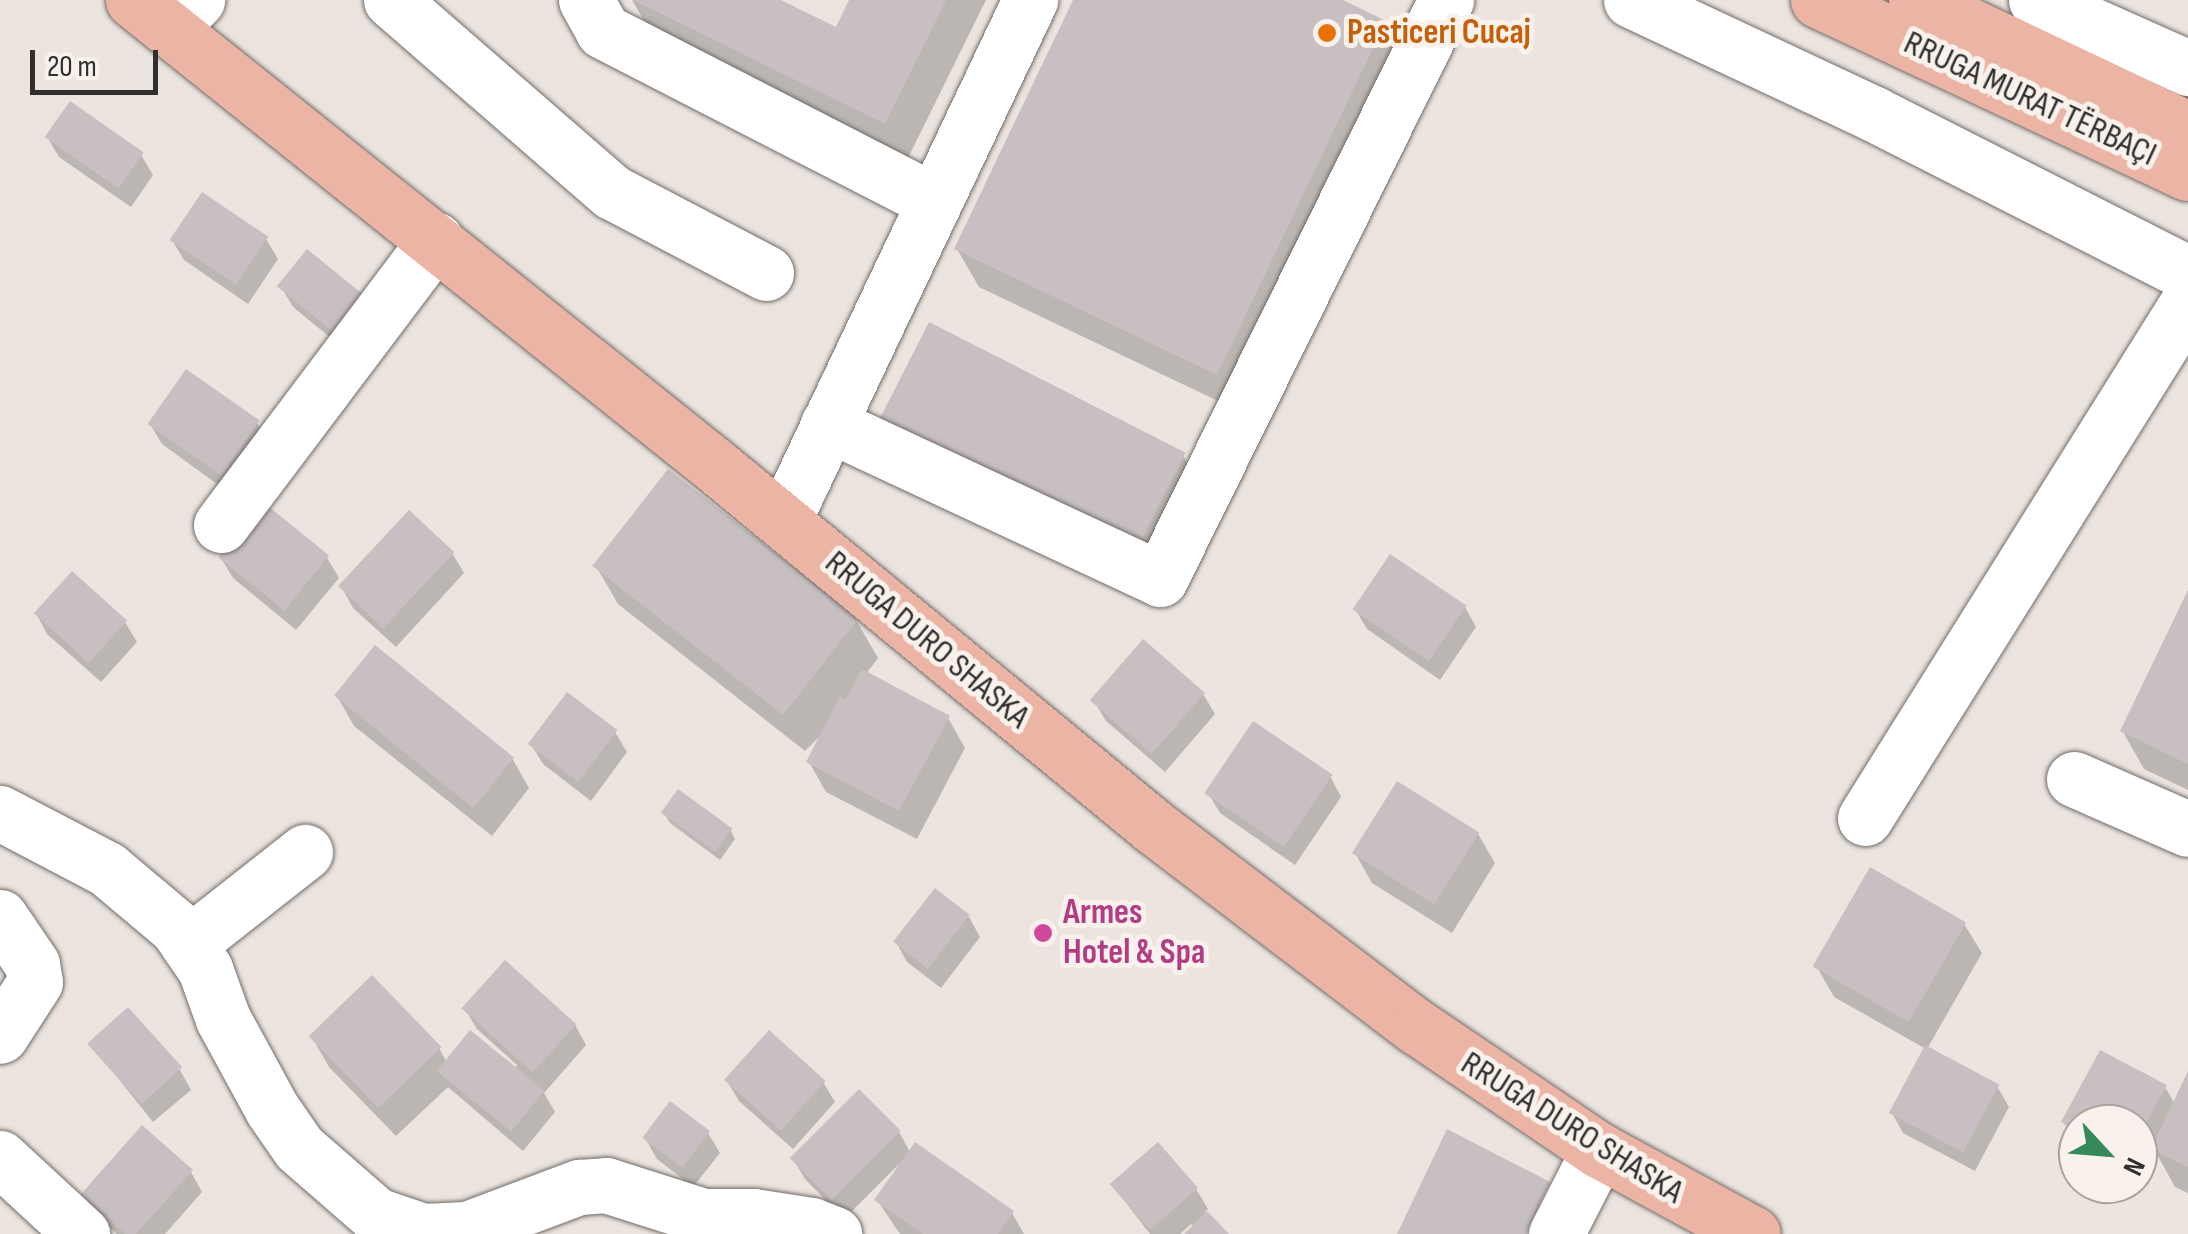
<!DOCTYPE html>
<meta charset="utf-8">
<style>
body{margin:0}
#map{position:relative;width:2188px;height:1234px;overflow:hidden;background:#ebe4df;font-family:"Sofia Sans Condensed",sans-serif}
div>[style]{position:absolute}
.shadow>*{inset:0;background:#0003}
.building>*{inset:0;background:#c7bfc1;transform-origin:0 0}
.roads{filter:drop-shadow(0 0 2px #726c68) drop-shadow(0 0 2px #726c68)}
.minor>*{height:55px;margin:-27.5px;padding:0 27.5px;transform-origin:27.5px;border-radius:27.5px;background:#fff}
.major>*{height:55px;margin:-27.5px;padding:0 27.5px;transform-origin:27.5px;border-radius:27.5px;background:#ebb4a4}
.dots>*{width:28px;height:28px;translate:-50% -50%;box-sizing:border-box;border:5px solid #f9f2ec;border-radius:50%}
span{translate:-50% -50%;white-space:nowrap;text-align:center;line-height:1.15;-webkit-text-stroke:10px #f9f2ec;paint-order:stroke}
.food-label{font-size:35px;color:#c56008;font-weight:700}
.left{translate:0 -50%;text-align:left}
.street-label{font-size:35px;color:#312f2d}
.hotel-label{font-size:35px;color:#b23c85;font-weight:700}
.north{position:absolute;left:2058px;top:1104px;width:100px;height:100px;box-sizing:border-box;background:#f9f2ec;border:2px solid #a9a4a0;border-radius:50%;rotate:116deg;font-size:28px;font-weight:700;line-height:40px;text-align:center;color:#312f2d}
.north::after{content:'';display:block;margin:auto;width:35px;height:45px;background:#36895a;clip-path:polygon(50% 0,100% 100%,50% 72%,0 100%)}
.scale{position:absolute;left:30px;top:50px;width:128px;height:45px;box-sizing:border-box;border:5px solid #312f2d;border-top:0;padding-left:12px;font-size:30px;line-height:35px;white-space:nowrap;color:#312f2d;-webkit-text-stroke:8px #f9f2ec;paint-order:stroke}
</style>
<div id="map">
<div class="shadow">
<i style="clip-path:polygon(632px 0,776px 0,837px 30px,852px 0,986px 0,907px 160px,653px 36px)"></i>
<i style="clip-path:polygon(1076px 0,1337px 0,1384px 23px,1406px 61px,1239px 411px,979px 287px,957px 249px)"></i>
<i style="clip-path:polygon(47px 137px,141px 155px,153px 175px,131px 207px,59px 157px)"></i>
<i style="clip-path:polygon(266px 239px,278px 259px,248px 304px,184px 260px,172px 240px)"></i>
<i style="clip-path:polygon(281px 287px,364px 298px,348px 352px,293px 307px)"></i>
<i style="clip-path:polygon(257px 423px,269px 443px,232px 495px,162px 444px,150px 424px)"></i>
<i style="clip-path:polygon(1183px 455px,1205px 494px,1155px 590px,902px 460px)"></i>
<i style="clip-path:polygon(452px 553px,464px 573px,396px 647px,353px 608px,342px 588px)"></i>
<i style="clip-path:polygon(1391px 557px,1465px 607px,1476px 627px,1440px 680px,1367px 629px,1355px 609px)"></i>
<i style="clip-path:polygon(221px 558px,327px 558px,339px 578px,296px 630px,233px 578px)"></i>
<i style="clip-path:polygon(596px 566px,856px 620px,878px 658px,866px 674px,948px 718px,965px 748px,917px 839px,826px 792px,809px 762px,824px 732px,805px 751px,618px 604px)"></i>
<i style="clip-path:polygon(2188px 595px,2188px 790px,2144px 769px,2122px 730px)"></i>
<i style="clip-path:polygon(36px 613px,125px 622px,137px 642px,101px 682px,47px 634px)"></i>
<i style="clip-path:polygon(1203px 694px,1215px 714px,1165px 772px,1106px 721px,1094px 701px)"></i>
<i style="clip-path:polygon(337px 696px,512px 758px,529px 788px,492px 836px,354px 726px)"></i>
<i style="clip-path:polygon(615px 732px,627px 752px,591px 801px,543px 764px,531px 744px)"></i>
<i style="clip-path:polygon(1330px 776px,1341px 797px,1295px 865px,1220px 813px,1208px 793px)"></i>
<i style="clip-path:polygon(664px 813px,730px 829px,735px 839px,720px 860px,670px 823px)"></i>
<i style="clip-path:polygon(1478px 834px,1495px 863px,1452px 933px,1372px 883px,1355px 853px)"></i>
<i style="clip-path:polygon(969px 917px,980px 937px,941px 988px,907px 962px,896px 942px)"></i>
<i style="clip-path:polygon(1964px 924px,1982px 953px,1927px 1049px,1997px 1086px,2009px 1107px,1975px 1171px,1903px 1133px,1892px 1113px,1926px 1049px,1834px 997px,1817px 967px)"></i>
<i style="clip-path:polygon(465px 1009px,575px 1025px,586px 1045px,544px 1093px,555px 1112px,523px 1151px,448px 1087px,396px 1136px,329px 1067px,312px 1037px,439px 1048px,447px 1063px,515px 1068px,517px 1065px,477px 1029px)"></i>
<i style="clip-path:polygon(90px 1043px,180px 1070px,191px 1090px,153px 1122px)"></i>
<i style="clip-path:polygon(2188px 1077px,2188px 1193px,2175px 1187px,2154px 1149px,2138px 1177px,2138px 1124px,2078px 1124px,2078px 1144px,2063px 1122px,2165px 1087px,2175px 1104px)"></i>
<i style="clip-path:polygon(727px 1081px,823px 1082px,835px 1102px,793px 1149px,739px 1101px)"></i>
<i style="clip-path:polygon(899px 1132px,910px 1152px,1012px 1213px,1024px 1234px,900px 1234px,877px 1200px,899px 1164px,844px 1219px,805px 1179px,793px 1159px)"></i>
<i style="clip-path:polygon(708px 1133px,720px 1153px,693px 1187px,657px 1159px,645px 1138px)"></i>
<i style="clip-path:polygon(191px 1172px,202px 1192px,165px 1234px,117px 1234px,95px 1215px,84px 1195px)"></i>
<i style="clip-path:polygon(1113px 1186px,1196px 1189px,1208px 1209px,1205px 1212px,1225px 1234px,1188px 1234px,1194px 1227px,1191px 1224px,1180px 1234px,1150px 1234px)"></i>
</div>
<div class="building">
<i style="clip-path:polygon(633px 0,781px 0,836px 27px,849px 0,946px 0,885px 124px)"></i>
<i style="clip-path:polygon(1073px 0,1343px 0,1386px 21px,1217px 375px,954px 249px)"></i>
<i style="left:70px;top:101px;width:90px;height:44px;rotate:35deg"></i>
<i style="left:202px;top:192px;width:80px;height:58px;rotate:34deg"></i>
<i style="left:307px;top:249px;width:75px;height:48px;rotate:39deg"></i>
<i style="left:929px;top:322px;width:288px;height:113px;rotate:27deg"></i>
<i style="left:186px;top:369px;width:90px;height:67px;rotate:35deg"></i>
<i style="left:668px;top:469px;width:242px;height:123px;rotate:38deg"></i>
<i style="left:263px;top:502px;width:85px;height:71px;rotate:39deg"></i>
<i style="left:409px;top:510px;width:62px;height:104px;rotate:43deg"></i>
<i style="left:1390px;top:554px;width:92px;height:67px;rotate:34deg"></i>
<i style="left:72px;top:571px;width:74px;height:57px;rotate:42deg"></i>
<i style="clip-path:polygon(2188px 590px,2188px 764px,2120px 731px)"></i>
<i style="left:1143px;top:639px;width:82px;height:81px;rotate:41deg"></i>
<i style="left:375px;top:645px;width:179px;height:65px;rotate:39deg"></i>
<i style="clip-path:polygon(862px 669px,950px 716px,899px 811px,806px 762px,840px 696px,846px 699px)"></i>
<i style="left:567px;top:692px;width:63px;height:65px;rotate:37deg"></i>
<i style="left:1253px;top:721px;width:96px;height:87px;rotate:34deg"></i>
<i style="left:1397px;top:781px;width:97px;height:85px;rotate:32deg"></i>
<i style="left:678px;top:789px;width:67px;height:29px;rotate:36deg"></i>
<i style="left:1870px;top:867px;width:111px;height:115px;rotate:30deg"></i>
<i style="left:935px;top:888px;width:44px;height:68px;rotate:38deg"></i>
<i style="left:505px;top:960px;width:96px;height:65px;rotate:42deg"></i>
<i style="left:372px;top:975px;width:100px;height:88px;rotate:46deg"></i>
<i style="left:128px;top:1007px;width:81px;height:55px;rotate:48deg"></i>
<i style="left:470px;top:1030px;width:96px;height:53px;rotate:39deg"></i>
<i style="left:769px;top:1030px;width:76px;height:67px;rotate:42deg"></i>
<i style="left:1925px;top:1045px;width:84px;height:77px;rotate:28deg"></i>
<i style="clip-path:polygon(2100px 1050px,2167px 1085px,2138px 1138px,2138px 1124px,2078px 1124px,2078px 1132px,2061px 1122px)"></i>
<i style="clip-path:polygon(2188px 1071px,2188px 1167px,2151px 1149px)"></i>
<i style="left:859px;top:1089px;width:59px;height:98px;rotate:45deg"></i>
<i style="left:670px;top:1101px;width:50px;height:46px;rotate:37deg"></i>
<i style="clip-path:polygon(142px 1125px,193px 1170px,136px 1234px,125px 1234px,81px 1194px)"></i>
<i style="clip-path:polygon(1447px 1129px,1550px 1182px,1526px 1234px,1397px 1234px)"></i>
<i style="clip-path:polygon(915px 1142px,1014px 1211px,998px 1234px,923px 1234px,874px 1200px)"></i>
<i style="left:1158px;top:1142px;width:61px;height:64px;rotate:49deg"></i>
<i style="clip-path:polygon(1207px 1211px,1229px 1234px,1184px 1234px)"></i>
</div>
<div class="roads">
<div class="minor">
<i style="left:391px;top:0;width:293px;rotate:41deg"></i>
<i style="left:612px;top:192px;width:174px;rotate:27.7deg"></i>
<i style="left:586px;top:0;width:35px;rotate:61deg"></i>
<i style="left:603px;top:31px;width:372px;rotate:27.2deg"></i>
<i style="left:1631px;top:0;width:268px;rotate:25.1deg"></i>
<i style="left:1874px;top:114px;width:352px;rotate:26.9deg"></i>
<i style="left:2036px;top:0;width:167px;rotate:24.1deg"></i>
<i style="left:169px;top:28px;width:40px;rotate:-45deg"></i>
<i style="left:828px;top:424px;width:366px;rotate:25deg"></i>
<i style="left:1160px;top:579px;width:646px;rotate:-63.71deg"></i>
<i style="left:783px;top:521px;width:577px;rotate:-64.63deg"></i>
<i style="left:221px;top:525px;width:357px;rotate:-53deg"></i>
<i style="left:2074px;top:779px;width:124px;rotate:23.7deg"></i>
<i style="left:0;top:813px;width:121px;rotate:27.6deg"></i>
<i style="left:107px;top:869px;width:92px;rotate:40.1deg"></i>
<i style="left:177px;top:928px;width:50px;rotate:55.7deg"></i>
<i style="left:205px;top:969px;width:53px;rotate:70.2deg"></i>
<i style="left:223px;top:1019px;width:102px;rotate:61.4deg"></i>
<i style="left:272px;top:1109px;width:47px;rotate:55.3deg"></i>
<i style="left:299px;top:1148px;width:102px;rotate:41deg"></i>
<i style="left:376px;top:1215px;width:50px;rotate:18.8deg"></i>
<i style="left:423px;top:1231px;width:44px;rotate:-2.6deg"></i>
<i style="left:467px;top:1229px;width:120px;rotate:-20.6deg"></i>
<i style="left:579px;top:1187px;width:27px;rotate:-4deg"></i>
<i style="left:606px;top:1185px;width:102px;rotate:17.7deg"></i>
<i style="left:703px;top:1216px;width:50px"></i>
<i style="left:753px;top:1216px;width:59px;rotate:8.8deg"></i>
<i style="left:811px;top:1225px;width:25px;rotate:21deg"></i>
<i style="left:1865px;top:818px;width:609px;rotate:-57.95deg"></i>
<i style="left:0;top:917px;width:57px;rotate:55.8deg"></i>
<i style="left:32px;top:964px;width:18px;rotate:81deg"></i>
<i style="left:35px;top:982px;width:64px;rotate:122.9deg"></i>
<i style="left:188px;top:944px;width:149px;rotate:-38.2deg"></i>
<i style="left:0;top:1158px;width:112px;rotate:42.8deg"></i>
<i style="left:1556px;top:1234px;width:94px;rotate:-62.9deg"></i>
</div>
<div class="major">
<i style="left:133px;top:0;width:743px;rotate:38.66deg"></i>
<i style="left:713px;top:464px;width:571px;rotate:39.46deg"></i>
<i style="left:1154px;top:827px;width:330px;rotate:37.3deg"></i>
<i style="left:1417px;top:1027px;width:220px;rotate:34.1deg"></i>
<i style="left:1599px;top:1150px;width:175px;rotate:28.6deg"></i>
<i style="left:1818px;top:0;width:408px;rotate:25.1deg"></i>
<i style="left:1916px;top:0;width:301px;rotate:25.4deg"></i>
</div>
</div>
<div class="dots">
<i style="left:1327px;top:33px;background:#e8710a"></i>
<i style="left:1043px;top:933px;background:#d1479c"></i>
</div>
<div class="food-label">
<span class="left" style="left:1347px;top:33px">Pasticeri Cucaj</span>
</div>
<div class="street-label">
<span style="left:2030px;top:99px;rotate:25deg">RRUGA MURAT TËRBAÇI</span>
<span style="left:927px;top:640px;rotate:40deg">RRUGA DURO SHASKA</span>
<span style="left:1572px;top:1128px;rotate:32deg">RRUGA DURO SHASKA</span>
</div>
<div class="hotel-label">
<span class="left" style="left:1063px;top:933px">Armes<br>Hotel &amp; Spa</span>
</div>
<div class="north">N</div>
<div class="scale">20 m</div>
</div>
